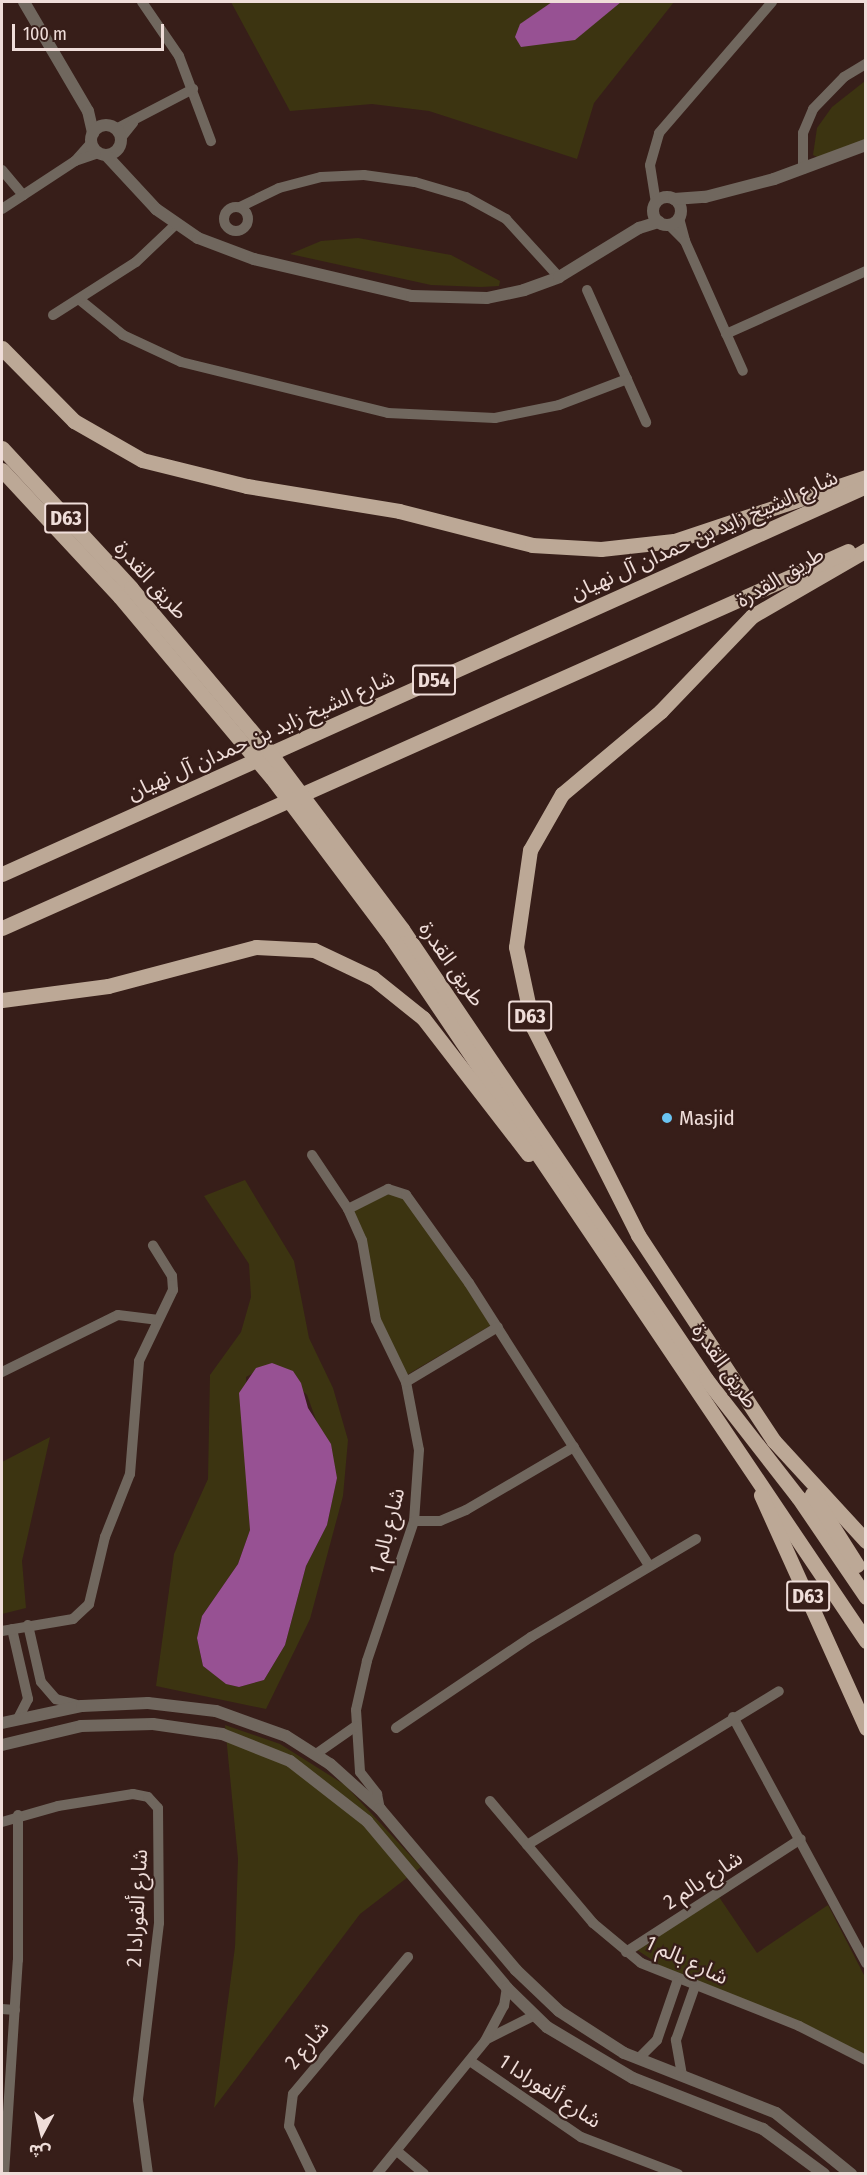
<!DOCTYPE html>
<meta charset="utf-8">
<style>
body{margin:0}
#map{position:relative;width:867px;height:2175px;overflow:hidden;background:#371e19;font-family:"Fira Sans Condensed","Noto Sans Arabic",sans-serif}
div>[style]{position:absolute}
.green>*{inset:0;background:#3c3411}
.water>*{inset:0;background:#975193}
.minor>*{height:10px;margin:-5px;padding:0 5px;transform-origin:5px;border-radius:5px;background:#70675e}
.minor>.ring{margin:-5px;padding:0;box-sizing:content-box;background:none;border:10px solid #70675e;border-radius:50%}
.tertiary>*{height:12px;margin:-6px;padding:0 6px;transform-origin:6px;border-radius:6px;background:#70675e}
.tertiary>.ring{margin:-6px;padding:0;box-sizing:content-box;background:none;border:12px solid #70675e;border-radius:50%}
.primary>*{height:15px;margin:-7.5px;padding:0 7.5px;transform-origin:7.5px;border-radius:7.5px;background:#bca896}
.primary-bridge>*{height:15px;margin:-7.5px;padding:0 7.5px;transform-origin:7.5px;border-radius:7.5px;background:#bca896}
.dots>*{width:16px;height:16px;translate:-50% -50%;box-sizing:border-box;border:3px solid #371e19;border-radius:50%}
span{translate:-50% -50%;white-space:nowrap;text-align:center;line-height:1.15;-webkit-text-stroke:4.5px #371e19;paint-order:stroke}
.shield-label span{padding:2px 4px;background:#371e19;border:2px solid;border-radius:4px;-webkit-text-stroke-width:0}
.shield-label{font-size:20px;color:#efddd9;font-weight:700}
.street-label{font-size:21px;color:#efddd9}
.poi-label{font-size:21px;color:#efddd9}
.left{translate:0 -50%;text-align:left}
.frame{position:absolute;inset:0;border:3px solid #efddd9;pointer-events:none}
.north{position:absolute;left:12px;top:2103px;width:60px;height:60px;-webkit-text-stroke:4px #371e19;paint-order:stroke;rotate:187deg;font-size:16px;font-weight:700;line-height:24px;text-align:center;color:#efddd9}
.north::after{content:'';display:block;margin:auto;width:21px;height:27px;background:#efddd9;clip-path:polygon(50% 0,100% 100%,50% 72%,0 100%)}
.scale{position:absolute;left:12px;top:24px;width:152px;height:27px;box-sizing:border-box;border:3px solid #efddd9;border-top:0;padding-left:8px;font-size:18px;line-height:21px;white-space:nowrap;color:#efddd9;-webkit-text-stroke:4px #371e19;paint-order:stroke}
</style>
<div id="map">
<div class="green">
<i style="clip-path:polygon(231px 2px,674px 2px,594px 103px,577px 159px,429px 111px,372px 104px,290px 111px)"></i>
<i style="clip-path:polygon(865px 81px,865px 142px,823px 160px,813px 155px,817px 128px,832px 107px)"></i>
<i style="clip-path:polygon(358px 238px,451px 255px,500px 281px,499px 286px,481px 287px,431px 285px,290px 254px,321px 241px)"></i>
<i style="clip-path:polygon(evenodd,245px 1180px,294px 1261px,309px 1338px,333px 1388px,348px 1440px,343px 1496px,310px 1619px,266px 1709px,156px 1686px,174px 1554px,208px 1479px,210px 1375px,241px 1332px,251px 1297px,249px 1264px,204px 1196px,245px 1180px,272px 1363px,307px 1395px,337px 1478px,327px 1525px,306px 1566px,285px 1645px,264px 1680px,239px 1687px,227px 1684px,203px 1666px,197px 1638px,202px 1616px,238px 1564px,250px 1530px,246px 1377px,272px 1363px)"></i>
<i style="clip-path:polygon(385px 1194px,402px 1195px,493px 1324px,405px 1376px,387px 1341px,351px 1212px)"></i>
<i style="clip-path:polygon(50px 1437px,22px 1561px,26px 1608px,2px 1614px,2px 1462px)"></i>
<i style="clip-path:polygon(225px 1725px,280px 1744px,345px 1785px,421px 1867px,360px 1914px,214px 2108px,235px 1947px,238px 1859px)"></i>
<i style="clip-path:polygon(719px 1897px,757px 1953px,828px 1905px,865px 1977px,865px 2056px,680px 1978px,637px 1950px)"></i>
</div>
<div class="water">
<i style="clip-path:polygon(552px 2px,621px 2px,575px 40px,521px 47px,515px 37px,520px 24px)"></i>
<i style="clip-path:polygon(272px 1363px,293px 1371px,301px 1383px,308px 1408px,331px 1444px,337px 1478px,327px 1525px,306px 1566px,285px 1645px,264px 1680px,239px 1687px,226px 1684px,203px 1666px,197px 1638px,202px 1616px,238px 1564px,250px 1530px,239px 1393px,256px 1368px)"></i>
</div>
<div class="minor">
<i style="left:142px;top:2px;width:65px;rotate:55.6deg"></i>
<i style="left:179px;top:56px;width:91px;rotate:69.4deg"></i>
<i style="left:116px;top:129px;width:87px;rotate:-27.5deg"></i>
<i style="left:120px;top:139px;width:21px;rotate:-51deg"></i>
<i style="left:75px;top:161px;width:24px;rotate:-48deg"></i>
<i style="left:803px;top:169px;width:36px;rotate:-90deg"></i>
<i style="left:803px;top:133px;width:26px;rotate:-67deg"></i>
<i style="left:813px;top:109px;width:45px;rotate:-45.9deg"></i>
<i style="left:844px;top:77px;width:26px;rotate:-31deg"></i>
<i style="left:2px;top:170px;width:33px;rotate:50deg"></i>
<i style="left:656px;top:203px;width:38px;rotate:-99deg"></i>
<i style="left:650px;top:165px;width:33px;rotate:-74deg"></i>
<i style="left:659px;top:133px;width:173px;rotate:-49.2deg"></i>
<i class="ring" style="left:224px;top:207px;width:14px;height:14px"></i>
<i style="left:240px;top:207px;width:43px;rotate:-26deg"></i>
<i style="left:279px;top:188px;width:43px;rotate:-14.7deg"></i>
<i style="left:321px;top:177px;width:43px;rotate:-2.7deg"></i>
<i style="left:364px;top:175px;width:51px;rotate:7.8deg"></i>
<i style="left:415px;top:182px;width:53px;rotate:16.4deg"></i>
<i style="left:466px;top:197px;width:46px;rotate:28.8deg"></i>
<i style="left:506px;top:219px;width:79px;rotate:47.6deg"></i>
<i style="left:2px;top:209px;width:87px;rotate:-33.3deg"></i>
<i style="left:75px;top:161px;width:24px;rotate:-19deg"></i>
<i style="left:679px;top:218px;width:24px;rotate:75deg"></i>
<i style="left:668px;top:224px;width:24px;rotate:45deg"></i>
<i style="left:685px;top:241px;width:142px;rotate:66deg"></i>
<i style="left:587px;top:290px;width:145px;rotate:65.9deg"></i>
<i style="left:80px;top:300px;width:55px;rotate:39.1deg"></i>
<i style="left:123px;top:335px;width:64px;rotate:25deg"></i>
<i style="left:181px;top:362px;width:213px;rotate:13.8deg"></i>
<i style="left:388px;top:413px;width:107px;rotate:2.7deg"></i>
<i style="left:495px;top:418px;width:65px;rotate:-11.5deg"></i>
<i style="left:559px;top:405px;width:73px;rotate:-20.9deg"></i>
<i style="left:53px;top:315px;width:98px;rotate:-32.6deg"></i>
<i style="left:136px;top:262px;width:54px;rotate:-43.5deg"></i>
<i style="left:726px;top:334px;width:154px;rotate:-24.2deg"></i>
<i style="left:312px;top:1155px;width:65px;rotate:56.3deg"></i>
<i style="left:348px;top:1209px;width:34px;rotate:66deg"></i>
<i style="left:362px;top:1240px;width:81px;rotate:80.1deg"></i>
<i style="left:376px;top:1320px;width:69px;rotate:64.2deg"></i>
<i style="left:406px;top:1382px;width:69px;rotate:79.2deg"></i>
<i style="left:419px;top:1450px;width:71px;rotate:94deg"></i>
<i style="left:414px;top:1521px;width:148px;rotate:108.6deg"></i>
<i style="left:367px;top:1661px;width:50px;rotate:102.7deg"></i>
<i style="left:356px;top:1710px;width:62px;rotate:86.3deg"></i>
<i style="left:360px;top:1772px;width:28px;rotate:52deg"></i>
<i style="left:377px;top:1794px;width:15px;rotate:79deg"></i>
<i style="left:348px;top:1209px;width:45px;rotate:-26.6deg"></i>
<i style="left:388px;top:1189px;width:19px;rotate:18deg"></i>
<i style="left:406px;top:1195px;width:108px;rotate:54.4deg"></i>
<i style="left:469px;top:1283px;width:335px;rotate:57.5deg"></i>
<i style="left:2px;top:1372px;width:129px;rotate:-26.2deg"></i>
<i style="left:118px;top:1315px;width:39px;rotate:7deg"></i>
<i style="left:406px;top:1382px;width:107px;rotate:-30.9deg"></i>
<i style="left:414px;top:1521px;width:26px"></i>
<i style="left:440px;top:1521px;width:28px;rotate:-23deg"></i>
<i style="left:466px;top:1510px;width:125px;rotate:-30.3deg"></i>
<i style="left:28px;top:1625px;width:58px;rotate:77.2deg"></i>
<i style="left:41px;top:1682px;width:23px;rotate:49deg"></i>
<i style="left:56px;top:1699px;width:26px;rotate:16deg"></i>
<i style="left:12px;top:1629px;width:72px;rotate:77.1deg"></i>
<i style="left:28px;top:1699px;width:22px;rotate:117deg"></i>
<i style="left:2px;top:1631px;width:72px;rotate:-9.6deg"></i>
<i style="left:73px;top:1619px;width:22px;rotate:-43deg"></i>
<i style="left:89px;top:1604px;width:69px;rotate:-76.6deg"></i>
<i style="left:105px;top:1537px;width:68px;rotate:-68.4deg"></i>
<i style="left:130px;top:1474px;width:113px;rotate:-85.4deg"></i>
<i style="left:139px;top:1361px;width:79px;rotate:-64.4deg"></i>
<i style="left:173px;top:1290px;width:14px;rotate:-94deg"></i>
<i style="left:172px;top:1276px;width:36px;rotate:-122deg"></i>
<i style="left:733px;top:1717px;width:280px;rotate:61.6deg"></i>
<i style="left:396px;top:1728px;width:163px;rotate:-34deg"></i>
<i style="left:531px;top:1637px;width:192px;rotate:-30.7deg"></i>
<i style="left:316px;top:1754px;width:49px;rotate:-35deg"></i>
<i style="left:490px;top:1801px;width:160px;rotate:49.8deg"></i>
<i style="left:593px;top:1923px;width:62px;rotate:39.8deg"></i>
<i style="left:641px;top:1963px;width:170px;rotate:21.7deg"></i>
<i style="left:799px;top:2026px;width:75px;rotate:26.9deg"></i>
<i style="left:2px;top:1822px;width:58px;rotate:-15.9deg"></i>
<i style="left:58px;top:1806px;width:76px;rotate:-9.1deg"></i>
<i style="left:133px;top:1794px;width:15px;rotate:11deg"></i>
<i style="left:148px;top:1797px;width:15px;rotate:48deg"></i>
<i style="left:158px;top:1808px;width:115px;rotate:89.5deg"></i>
<i style="left:159px;top:1923px;width:178px;rotate:96.8deg"></i>
<i style="left:138px;top:2100px;width:75px;rotate:82.3deg"></i>
<i style="left:527px;top:1845px;width:295px;rotate:-31.4deg"></i>
<i style="left:626px;top:1952px;width:208px;rotate:-32.9deg"></i>
<i style="left:2px;top:2009px;width:13px;rotate:4deg"></i>
<i style="left:487px;top:2039px;width:51px;rotate:-26.6deg"></i>
<i style="left:638px;top:2059px;width:27px;rotate:-45deg"></i>
<i style="left:657px;top:2040px;width:61px;rotate:-71deg"></i>
<i style="left:470px;top:2061px;width:135px;rotate:34.4deg"></i>
<i style="left:581px;top:2137px;width:104px;rotate:20.9deg"></i>
<i style="left:682px;top:2075px;width:36px;rotate:-100deg"></i>
<i style="left:676px;top:2040px;width:54px;rotate:-70.6deg"></i>
<i style="left:397px;top:2151px;width:35px;rotate:40deg"></i>
<i style="left:4px;top:2174px;width:214px;rotate:-86.3deg"></i>
<i style="left:18px;top:1960px;width:145px;rotate:-90deg"></i>
<i style="left:312px;top:2174px;width:53px;rotate:-115.6deg"></i>
<i style="left:289px;top:2126px;width:32px;rotate:-83deg"></i>
<i style="left:293px;top:2094px;width:179px;rotate:-50deg"></i>
<i style="left:377px;top:2174px;width:171px;rotate:-50.9deg"></i>
<i style="left:485px;top:2041px;width:40px;rotate:-62deg"></i>
<i style="left:504px;top:2006px;width:18px;rotate:-81deg"></i>
</div>
<div class="tertiary">
<i style="left:24px;top:2px;width:126px;rotate:59.6deg"></i>
<i style="left:88px;top:111px;width:23px;rotate:77deg"></i>
<i class="ring" style="left:91px;top:125px;width:18px;height:18px"></i>
<i style="left:106px;top:155px;width:74px;rotate:47.2deg"></i>
<i style="left:156px;top:209px;width:51px;rotate:34.6deg"></i>
<i style="left:198px;top:238px;width:60px;rotate:20.6deg"></i>
<i style="left:254px;top:259px;width:162px;rotate:13.2deg"></i>
<i style="left:412px;top:296px;width:75px;rotate:1.5deg"></i>
<i style="left:487px;top:298px;width:38px;rotate:-12deg"></i>
<i style="left:524px;top:290px;width:37px;rotate:-20deg"></i>
<i style="left:559px;top:277px;width:94px;rotate:-31.5deg"></i>
<i style="left:639px;top:228px;width:21px;rotate:-17deg"></i>
<i class="ring" style="left:653px;top:197px;width:16px;height:16px"></i>
<i style="left:674px;top:199px;width:31px;rotate:-4deg"></i>
<i style="left:705px;top:197px;width:71px;rotate:-14.6deg"></i>
<i style="left:774px;top:179px;width:98px;rotate:-20.3deg"></i>
<i style="left:2px;top:1723px;width:82px;rotate:-12deg"></i>
<i style="left:82px;top:1706px;width:66px;rotate:-2.6deg"></i>
<i style="left:148px;top:1703px;width:68px;rotate:6.7deg"></i>
<i style="left:216px;top:1711px;width:74px;rotate:19.7deg"></i>
<i style="left:286px;top:1736px;width:52px;rotate:32.5deg"></i>
<i style="left:330px;top:1764px;width:67px;rotate:42deg"></i>
<i style="left:380px;top:1809px;width:211px;rotate:49.8deg"></i>
<i style="left:516px;top:1970px;width:59px;rotate:43.6deg"></i>
<i style="left:559px;top:2011px;width:77px;rotate:32.9deg"></i>
<i style="left:624px;top:2053px;width:163px;rotate:21.5deg"></i>
<i style="left:776px;top:2113px;width:97px;rotate:39.1deg"></i>
<i style="left:2px;top:1745px;width:81px;rotate:-13.5deg"></i>
<i style="left:81px;top:1726px;width:72px;rotate:-1.6deg"></i>
<i style="left:153px;top:1724px;width:70px;rotate:8.2deg"></i>
<i style="left:222px;top:1734px;width:73px;rotate:21.7deg"></i>
<i style="left:290px;top:1761px;width:98px;rotate:37.9deg"></i>
<i style="left:367px;top:1821px;width:218px;rotate:50deg"></i>
<i style="left:507px;top:1988px;width:56px;rotate:44.3deg"></i>
<i style="left:547px;top:2027px;width:100px;rotate:30.7deg"></i>
<i style="left:633px;top:2078px;width:140px;rotate:21.4deg"></i>
<i style="left:763px;top:2129px;width:76px;rotate:36.4deg"></i>
</div>
<div class="primary">
<i style="left:2px;top:348px;width:103px;rotate:45.4deg"></i>
<i style="left:74px;top:421px;width:78px;rotate:29.8deg"></i>
<i style="left:142px;top:460px;width:108px;rotate:13.9deg"></i>
<i style="left:247px;top:486px;width:154px;rotate:9.3deg"></i>
<i style="left:399px;top:511px;width:137px;rotate:14.3deg"></i>
<i style="left:532px;top:545px;width:69px;rotate:3.3deg"></i>
<i style="left:601px;top:549px;width:73px;rotate:-6.3deg"></i>
<i style="left:674px;top:541px;width:202px;rotate:-18.4deg"></i>
<i style="left:2px;top:448px;width:190px;rotate:47.3deg"></i>
<i style="left:2px;top:470px;width:173px;rotate:47.1deg"></i>
<i style="left:866px;top:550px;width:132px;rotate:149.9deg"></i>
<i style="left:752px;top:616px;width:132px;rotate:133.8deg"></i>
<i style="left:661px;top:711px;width:129px;rotate:140deg"></i>
<i style="left:562px;top:794px;width:64px;rotate:119.7deg"></i>
<i style="left:530px;top:850px;width:98px;rotate:98.2deg"></i>
<i style="left:516px;top:947px;width:82px;rotate:78deg"></i>
<i style="left:533px;top:1027px;width:233px;rotate:63.2deg"></i>
<i style="left:638px;top:1235px;width:247px;rotate:56.6deg"></i>
<i style="left:774px;top:1441px;width:136px;rotate:47.4deg"></i>
<i style="left:2px;top:874px;width:947px;rotate:-24.18deg"></i>
<i style="left:2px;top:928px;width:926px;rotate:-24.02deg"></i>
<i style="left:402px;top:929px;width:543px;rotate:55.96deg"></i>
<i style="left:706px;top:1379px;width:150px;rotate:52.1deg"></i>
<i style="left:798px;top:1497px;width:121px;rotate:55.8deg"></i>
<i style="left:392px;top:938px;width:848px;rotate:56.01deg"></i>
<i style="left:2px;top:1000px;width:107px;rotate:-7.5deg"></i>
<i style="left:108px;top:986px;width:153px;rotate:-14.8deg"></i>
<i style="left:256px;top:947px;width:58px;rotate:3deg"></i>
<i style="left:314px;top:950px;width:65px;rotate:25.4deg"></i>
<i style="left:373px;top:978px;width:64px;rotate:38.7deg"></i>
<i style="left:423px;top:1018px;width:172px;rotate:52.3deg"></i>
<i style="left:812px;top:1494px;width:84px;rotate:57.6deg"></i>
<i style="left:761px;top:1495px;width:256px;rotate:65.7deg"></i>
</div>
<div class="primary-bridge">
<i style="left:131px;top:588px;width:216px;rotate:49.9deg"></i>
<i style="left:270px;top:753px;width:220px;rotate:53.1deg"></i>
<i style="left:120px;top:597px;width:236px;rotate:50deg"></i>
<i style="left:272px;top:778px;width:200px;rotate:53.1deg"></i>
</div>
<div class="dots">
<i style="left:667px;top:1118px;background:#6ac3f1"></i>
</div>
<div class="shield-label">
<span style="left:66px;top:518px">D63</span>
<span style="left:434px;top:680px">D54</span>
<span style="left:530px;top:1016px">D63</span>
<span style="left:808px;top:1596px">D63</span>
</div>
<div class="street-label">
<span style="left:704px;top:535px;rotate:-24deg">شارع الشيخ زايد بن حمدان آل نهيان</span>
<span style="left:780px;top:577px;rotate:-31deg">طريق القدرة</span>
<span style="left:151px;top:580px;rotate:48deg">طريق القدرة</span>
<span style="left:261px;top:735px;rotate:-24deg">شارع الشيخ زايد بن حمدان آل نهيان</span>
<span style="left:452px;top:964px;rotate:55deg">طريق القدرة</span>
<span style="left:725px;top:1366px;rotate:55deg">طريق القدرة</span>
<span style="left:387px;top:1531px;rotate:-76deg">شارع بالم 1</span>
<span style="left:703px;top:1880px;rotate:-33deg">شارع بالم 2</span>
<span style="left:137px;top:1908px;rotate:-87deg">شارع ألفورادا 2</span>
<span style="left:687px;top:1960px;rotate:25deg">شارع بالم 1</span>
<span style="left:307px;top:2045px;rotate:-50deg">شارع 2</span>
<span style="left:550px;top:2091px;rotate:33deg">شارع ألفورادا 1</span>
</div>
<div class="poi-label">
<span class="left" style="left:679px;top:1118px">Masjid</span>
</div>
<div class="frame"></div>
<div class="north">ش</div>
<div class="scale">100 m</div>
</div>
